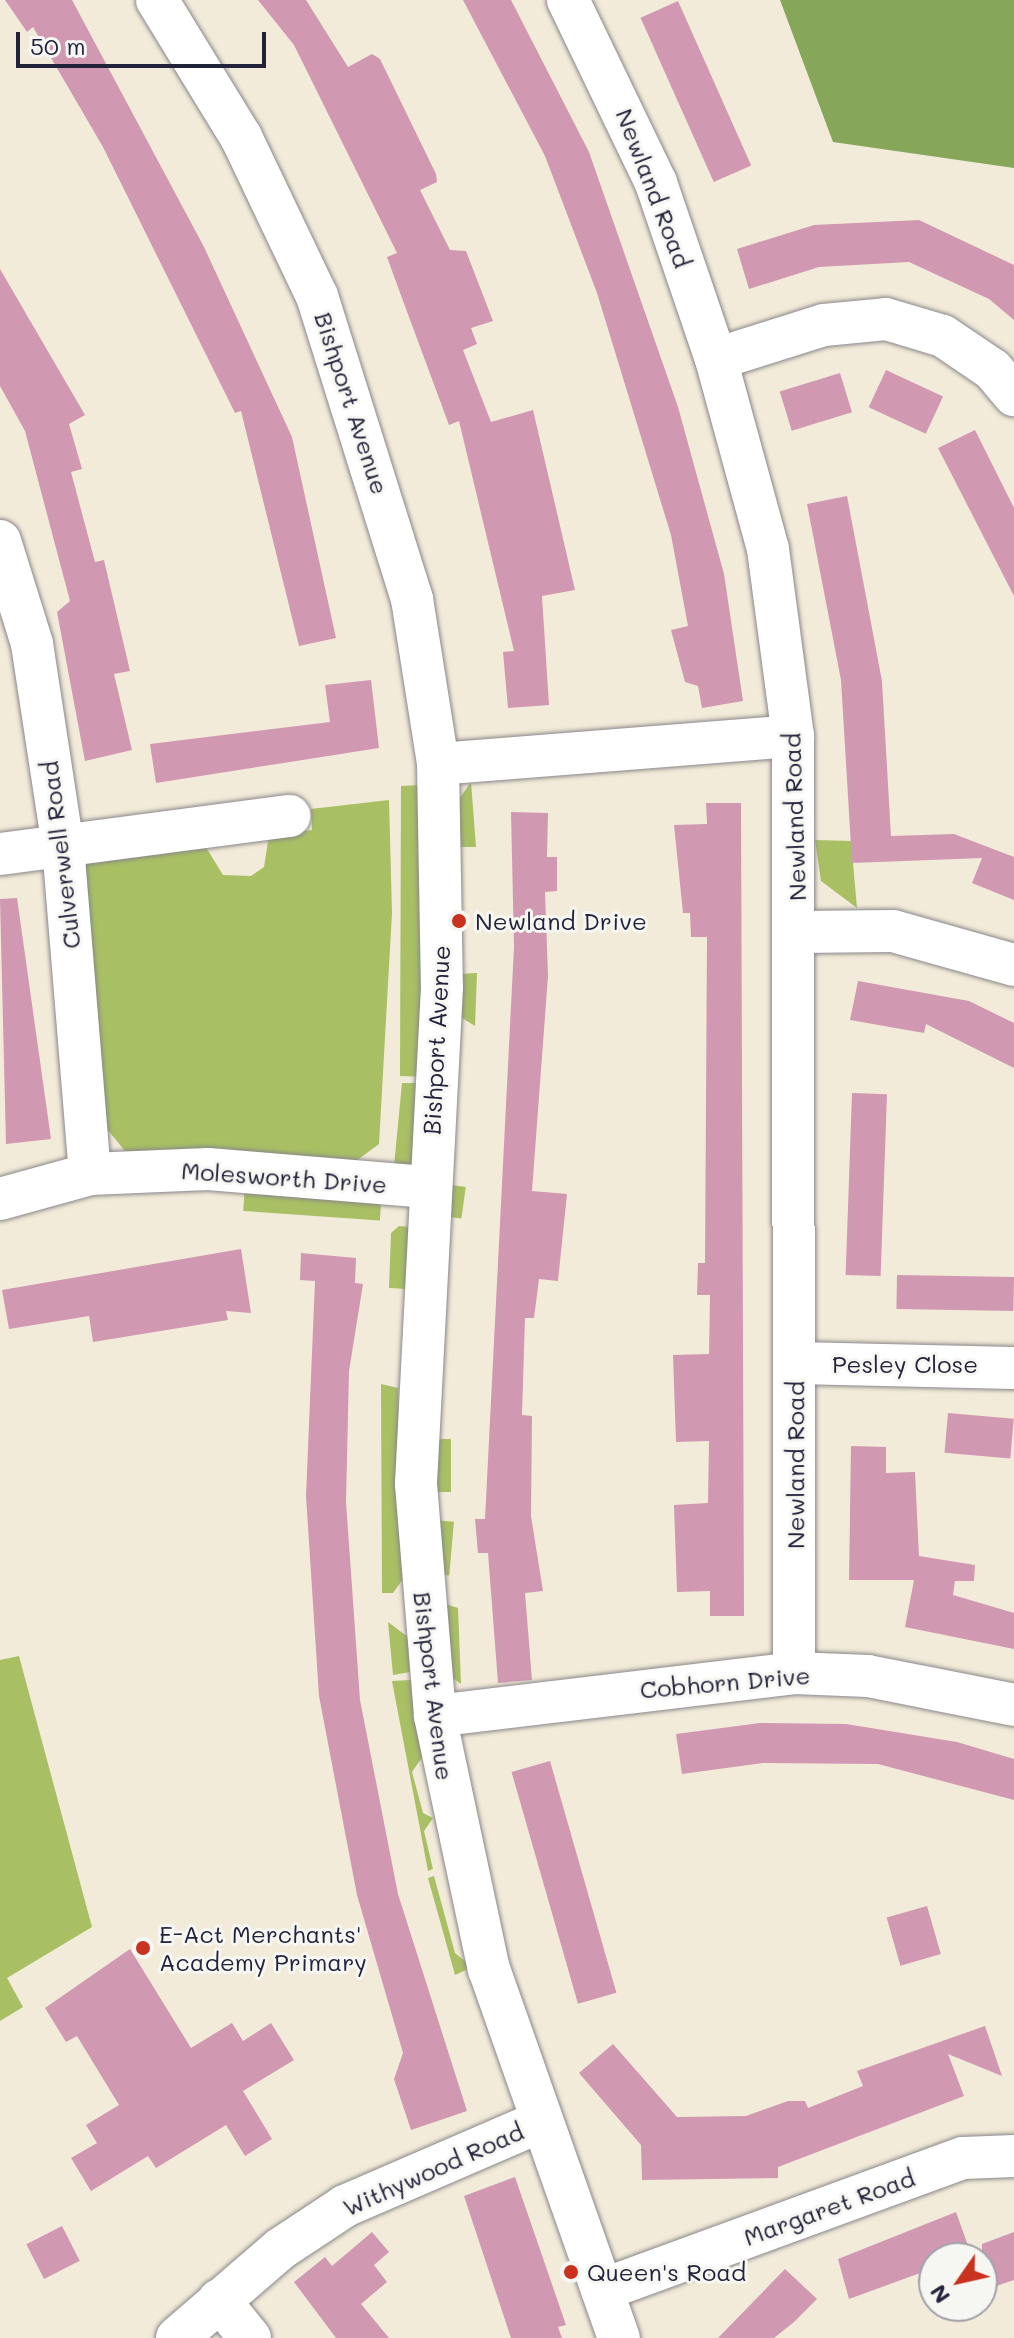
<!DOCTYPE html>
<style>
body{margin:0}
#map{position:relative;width:1014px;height:2338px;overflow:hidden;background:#f2ebd9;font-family:Mali,sans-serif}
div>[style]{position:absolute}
.green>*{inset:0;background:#a8bf64;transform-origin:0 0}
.forest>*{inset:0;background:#86a65a}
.building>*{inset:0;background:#d198b2;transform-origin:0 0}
.roads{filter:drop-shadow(0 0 2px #8a868a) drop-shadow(0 0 2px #8a868a)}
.minor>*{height:42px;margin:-21px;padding:0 21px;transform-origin:21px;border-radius:21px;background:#fff}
.dots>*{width:22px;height:22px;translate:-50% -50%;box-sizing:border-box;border:4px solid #f6f6f2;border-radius:50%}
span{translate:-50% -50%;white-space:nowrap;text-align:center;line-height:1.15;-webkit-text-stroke:6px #f6f6f2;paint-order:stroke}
.street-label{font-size:24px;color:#22223b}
.poi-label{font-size:24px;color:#22223b}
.left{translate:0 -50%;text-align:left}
.north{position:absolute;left:918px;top:2242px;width:80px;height:80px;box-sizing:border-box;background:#f6f6f2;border:2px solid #a1a1a9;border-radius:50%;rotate:236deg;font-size:22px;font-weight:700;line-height:32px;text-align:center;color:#22223b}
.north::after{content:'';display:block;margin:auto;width:28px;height:36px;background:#c8321e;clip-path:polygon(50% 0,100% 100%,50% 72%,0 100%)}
.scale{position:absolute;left:16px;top:32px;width:250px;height:36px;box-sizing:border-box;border:4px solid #22223b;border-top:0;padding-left:10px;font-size:24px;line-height:28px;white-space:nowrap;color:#22223b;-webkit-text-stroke:6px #f6f6f2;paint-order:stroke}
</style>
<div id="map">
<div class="green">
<i style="clip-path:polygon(471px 782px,476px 847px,458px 847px,457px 802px)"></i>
<i style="clip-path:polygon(420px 785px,430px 1077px,400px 1076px,401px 786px)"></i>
<i style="clip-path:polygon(389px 800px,392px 913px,379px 1144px,352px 1164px,156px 1159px,125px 1151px,107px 1129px,84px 858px,204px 844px,223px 875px,251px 876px,264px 867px,269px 835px,312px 830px,311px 809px)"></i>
<i style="clip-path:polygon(815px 840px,851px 841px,857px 908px,821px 881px)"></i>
<i style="clip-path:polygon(477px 973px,475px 1026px,456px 1014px,458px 974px)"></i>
<i style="clip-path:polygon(402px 1083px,428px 1083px,415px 1163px,406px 1167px,394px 1166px)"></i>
<i style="left:445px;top:1184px;width:21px;height:32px;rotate:8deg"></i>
<i style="left:245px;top:1185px;width:137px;height:26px;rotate:4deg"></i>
<i style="clip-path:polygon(399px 1226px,410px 1227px,407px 1289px,389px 1288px,391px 1233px)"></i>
<i style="clip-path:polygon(381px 1384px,398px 1388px,403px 1579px,393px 1593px,382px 1593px)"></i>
<i style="left:451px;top:1439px;width:53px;height:22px;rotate:90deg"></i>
<i style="left:433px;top:1520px;width:21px;height:54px;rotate:5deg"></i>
<i style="clip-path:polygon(439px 1602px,458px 1608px,461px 1684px,449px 1675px)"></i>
<i style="clip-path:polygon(388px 1622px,408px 1637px,410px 1672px,393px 1675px)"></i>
<i style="clip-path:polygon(19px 1656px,92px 1927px,7px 1978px,23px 2007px,0 2021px,0 1660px)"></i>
<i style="clip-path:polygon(412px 1680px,423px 1756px,412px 1772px,423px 1813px,433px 1818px,424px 1831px,433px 1869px,428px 1871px,392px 1681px)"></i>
<i style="clip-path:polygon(434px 1876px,455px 1953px,472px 1967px,455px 1975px,428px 1878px)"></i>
</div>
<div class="forest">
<i style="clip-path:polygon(780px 0,1014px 0,1014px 168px,833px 142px)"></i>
</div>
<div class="building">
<i style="clip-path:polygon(5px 0,72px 0,204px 247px,292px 437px,336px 638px,299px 646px,241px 411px,235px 413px,103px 147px,33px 27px,27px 32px)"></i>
<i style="clip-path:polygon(258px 0,306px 0,348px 67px,372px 54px,380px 59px,436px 174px,437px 182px,420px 190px,450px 250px,466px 251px,493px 321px,471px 328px,477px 344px,463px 350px,491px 422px,533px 410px,575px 590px,542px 596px,549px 705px,508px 708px,503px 652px,514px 651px,459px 421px,449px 425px,399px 290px,387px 257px,397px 253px,294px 45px)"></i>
<i style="clip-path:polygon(463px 0,511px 0,589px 152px,678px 407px,724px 574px,743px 701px,702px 708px,698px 686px,685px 682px,671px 630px,688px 626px,671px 535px,597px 293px,545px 156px)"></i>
<i style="left:678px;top:1px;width:180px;height:41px;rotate:66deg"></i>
<i style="clip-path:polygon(919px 220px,1014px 265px,1014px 320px,989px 299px,909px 262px,819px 267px,749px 289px,737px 249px,814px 225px)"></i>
<i style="clip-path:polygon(0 269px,85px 415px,69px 424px,82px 469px,71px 472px,95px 562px,104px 560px,130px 671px,114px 674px,132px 750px,85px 761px,57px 612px,70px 601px,25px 431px,0 386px)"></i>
<i style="left:886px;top:370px;width:63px;height:41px;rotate:25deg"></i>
<i style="left:840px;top:373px;width:41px;height:63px;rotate:73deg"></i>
<i style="clip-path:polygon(975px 430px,1014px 508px,1014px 596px,938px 448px)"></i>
<i style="clip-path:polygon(847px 496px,882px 681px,891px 836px,954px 834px,1014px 857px,1014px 900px,972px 883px,982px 858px,852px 863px,841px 680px,807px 504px)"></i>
<i style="clip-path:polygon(371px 680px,379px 748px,156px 783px,150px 744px,330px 722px,325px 685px)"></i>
<i style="clip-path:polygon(706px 803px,741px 803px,744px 1616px,710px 1616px,710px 1591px,677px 1592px,674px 1505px,708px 1503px,709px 1441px,676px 1442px,673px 1355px,709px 1354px,710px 1295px,697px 1295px,698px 1263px,705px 1263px,707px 937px,691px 937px,690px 913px,683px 913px,674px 825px,707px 824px)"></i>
<i style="clip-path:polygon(511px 812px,548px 813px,547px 857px,557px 857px,557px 891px,545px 892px,548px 976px,532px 1191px,567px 1194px,558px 1281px,539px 1279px,534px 1318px,525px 1318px,522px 1415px,532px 1416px,531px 1516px,543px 1591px,525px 1593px,532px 1680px,498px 1683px,488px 1553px,478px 1553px,475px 1519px,485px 1519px,514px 947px)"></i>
<i style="clip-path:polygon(17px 898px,51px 1139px,6px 1144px,0 899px)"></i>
<i style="clip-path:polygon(858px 981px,969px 1001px,1014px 1023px,1014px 1068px,926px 1024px,924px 1033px,850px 1020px)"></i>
<i style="left:852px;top:1093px;width:35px;height:182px;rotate:2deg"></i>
<i style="clip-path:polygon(241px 1249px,251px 1313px,226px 1311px,228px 1320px,93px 1342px,89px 1316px,9px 1329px,2px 1290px)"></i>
<i style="clip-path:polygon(301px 1253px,356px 1258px,355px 1283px,363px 1284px,349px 1371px,346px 1502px,360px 1700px,398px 1894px,467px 2111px,411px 2130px,394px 2079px,403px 2053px,357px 1895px,319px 1696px,306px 1496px,315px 1281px,300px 1280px)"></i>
<i style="left:897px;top:1275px;width:117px;height:34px;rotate:1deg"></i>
<i style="left:948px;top:1413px;width:66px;height:40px;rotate:5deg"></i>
<i style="clip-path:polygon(851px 1446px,886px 1447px,886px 1473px,915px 1472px,919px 1556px,975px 1565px,974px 1581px,955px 1581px,953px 1595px,1014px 1613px,1014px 1649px,905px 1627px,914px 1580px,849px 1580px)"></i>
<i style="clip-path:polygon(760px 1723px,846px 1724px,957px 1742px,1014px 1759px,1014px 1800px,878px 1764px,763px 1763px,682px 1774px,676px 1734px)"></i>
<i style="left:550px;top:1761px;width:241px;height:40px;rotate:74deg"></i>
<i style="left:927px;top:1906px;width:50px;height:42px;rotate:74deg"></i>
<i style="clip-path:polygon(130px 1949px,191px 2048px,232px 2023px,243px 2041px,271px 2023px,294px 2060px,243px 2091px,272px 2139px,245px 2156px,226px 2125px,156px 2168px,148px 2156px,91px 2191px,71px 2158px,97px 2143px,86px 2125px,119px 2105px,77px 2036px,66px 2042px,45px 2008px)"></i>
<i style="clip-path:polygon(985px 2026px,1002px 2076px,948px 2054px,964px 2096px,778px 2167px,778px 2178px,642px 2180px,641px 2145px,579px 2073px,613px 2044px,677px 2117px,746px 2116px,788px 2101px,805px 2101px,808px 2108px,863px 2086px,857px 2071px)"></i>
<i style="clip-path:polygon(515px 2177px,566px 2325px,558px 2327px,562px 2338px,511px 2338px,464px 2196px)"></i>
<i style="clip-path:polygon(956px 2212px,971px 2254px,934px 2258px,934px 2268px,849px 2299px,838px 2259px)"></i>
<i style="left:62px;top:2226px;width:39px;height:40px;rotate:63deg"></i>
<i style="clip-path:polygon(372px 2232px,389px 2252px,374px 2265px,387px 2282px,361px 2304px,389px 2338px,336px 2338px,294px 2282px,325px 2257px,332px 2266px)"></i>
<i style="clip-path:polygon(1014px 2232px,1014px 2280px,982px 2291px,982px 2244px)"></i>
<i style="clip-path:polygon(785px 2269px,817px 2299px,794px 2322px,774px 2338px,718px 2338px)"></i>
</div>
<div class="roads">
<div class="minor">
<i style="left:157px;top:0;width:161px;rotate:58.5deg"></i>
<i style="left:241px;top:137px;width:176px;rotate:64.5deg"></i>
<i style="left:317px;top:296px;width:318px;rotate:72.6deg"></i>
<i style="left:412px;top:599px;width:167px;rotate:81deg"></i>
<i style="left:438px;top:764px;width:223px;rotate:89deg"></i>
<i style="left:442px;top:987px;width:498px;rotate:93deg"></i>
<i style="left:416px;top:1484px;width:233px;rotate:85.3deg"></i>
<i style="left:435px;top:1716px;width:259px;rotate:78deg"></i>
<i style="left:489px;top:1969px;width:391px;rotate:70.6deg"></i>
<i style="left:568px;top:0;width:203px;rotate:64.3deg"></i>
<i style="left:656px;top:183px;width:186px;rotate:71.2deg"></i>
<i style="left:716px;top:359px;width:197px;rotate:74.7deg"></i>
<i style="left:768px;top:549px;width:189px;rotate:82.4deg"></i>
<i style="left:793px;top:736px;width:937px;rotate:89.94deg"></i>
<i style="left:716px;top:359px;width:113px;rotate:-17.5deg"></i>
<i style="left:824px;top:325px;width:62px;rotate:-5.5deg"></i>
<i style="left:886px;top:319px;width:59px;rotate:16.6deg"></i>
<i style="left:943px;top:336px;width:60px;rotate:34.2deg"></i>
<i style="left:993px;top:370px;width:33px;rotate:50deg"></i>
<i style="left:0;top:541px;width:108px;rotate:72.7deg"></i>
<i style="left:32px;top:644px;width:204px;rotate:81.3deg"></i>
<i style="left:63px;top:846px;width:329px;rotate:85.3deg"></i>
<i style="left:438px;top:764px;width:356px;rotate:-4.5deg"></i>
<i style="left:0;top:854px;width:292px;rotate:-7.5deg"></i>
<i style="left:798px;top:932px;width:95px;rotate:-0.6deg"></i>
<i style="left:893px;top:931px;width:126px;rotate:15.7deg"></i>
<i style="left:0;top:1199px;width:93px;rotate:-15.5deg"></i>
<i style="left:90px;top:1174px;width:118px;rotate:-2.4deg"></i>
<i style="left:208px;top:1169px;width:221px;rotate:4.7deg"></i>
<i style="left:796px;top:1363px;width:218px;rotate:1.3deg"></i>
<i style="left:435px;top:1716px;width:362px;rotate:-6.8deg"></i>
<i style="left:794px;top:1673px;width:74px;rotate:2.3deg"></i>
<i style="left:868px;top:1676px;width:149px;rotate:11.2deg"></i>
<i style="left:602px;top:2290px;width:384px;rotate:-20.1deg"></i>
<i style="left:963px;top:2158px;width:51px;rotate:-2.2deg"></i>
<i style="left:219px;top:2300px;width:49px;rotate:50.8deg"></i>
<i style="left:177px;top:2338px;width:136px;rotate:-40.8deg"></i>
<i style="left:280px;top:2249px;width:78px;rotate:-33.5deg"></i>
<i style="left:345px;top:2206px;width:214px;rotate:-23.4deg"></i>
</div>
</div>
<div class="dots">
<i style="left:459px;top:921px;background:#c8321e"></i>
<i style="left:143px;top:1948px;background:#c8321e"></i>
<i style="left:571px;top:2272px;background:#c8321e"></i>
</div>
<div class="street-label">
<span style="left:654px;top:188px;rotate:69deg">Newland Road</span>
<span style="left:352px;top:403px;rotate:72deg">Bishport Avenue</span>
<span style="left:794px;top:817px;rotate:-92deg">Newland Road</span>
<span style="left:60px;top:855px;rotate:-97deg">Culverwell Road</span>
<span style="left:436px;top:1040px;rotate:-87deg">Bishport Avenue</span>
<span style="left:284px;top:1177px;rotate:4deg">Molesworth Drive</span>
<span style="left:905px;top:1364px">Pesley Close</span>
<span style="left:795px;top:1465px;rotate:-90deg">Newland Road</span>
<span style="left:725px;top:1682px;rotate:-5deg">Cobhorn Drive</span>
<span style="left:434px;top:1686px;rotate:83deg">Bishport Avenue</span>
<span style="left:433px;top:2169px;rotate:-24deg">Withywood Road</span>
<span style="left:829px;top:2207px;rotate:-20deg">Margaret Road</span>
</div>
<div class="poi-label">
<span class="left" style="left:475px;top:921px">Newland Drive</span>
<span class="left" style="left:159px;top:1948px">E-Act Merchants'<br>Academy Primary</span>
<span class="left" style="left:587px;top:2272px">Queen's Road</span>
</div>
<div class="north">N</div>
<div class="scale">50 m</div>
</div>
